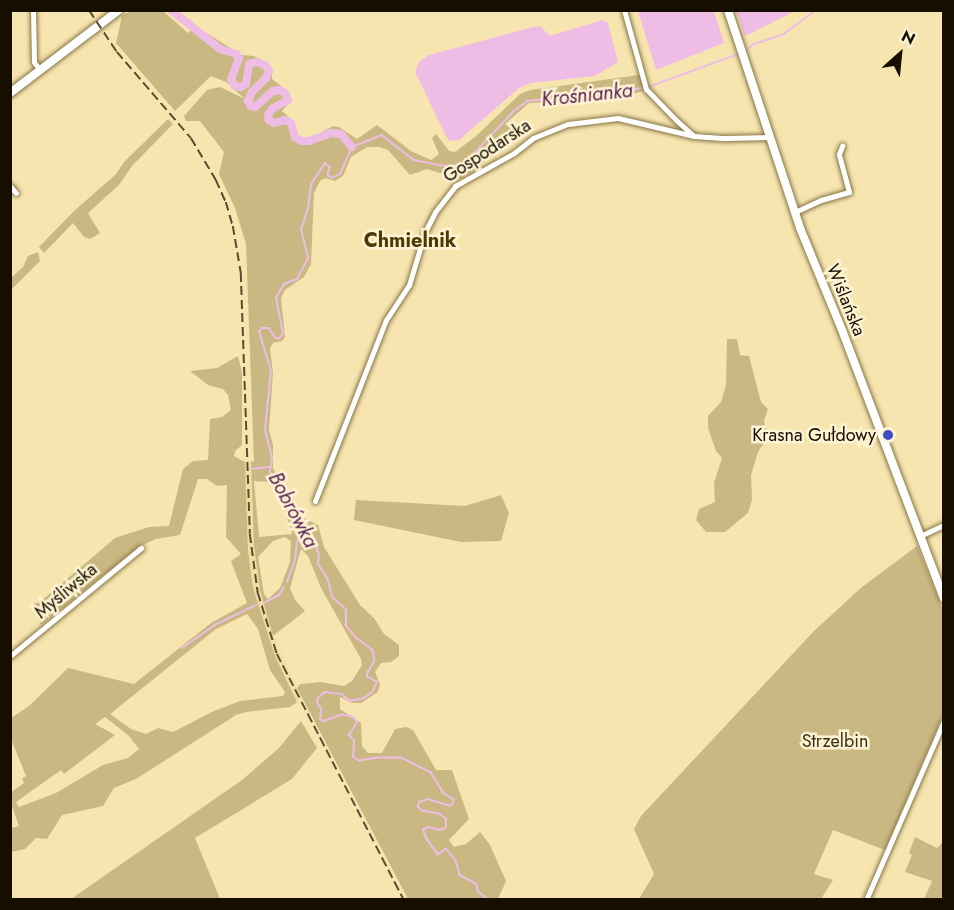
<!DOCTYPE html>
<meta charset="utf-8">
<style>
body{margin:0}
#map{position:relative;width:954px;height:910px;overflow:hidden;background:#f7e5b0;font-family:Jost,sans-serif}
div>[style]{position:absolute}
.built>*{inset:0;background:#f1dea0}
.green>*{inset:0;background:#cab883}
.water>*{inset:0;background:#efbce6}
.stream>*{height:1.5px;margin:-0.75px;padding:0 0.75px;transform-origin:0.75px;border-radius:0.75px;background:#efbce6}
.river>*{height:8px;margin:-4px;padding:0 4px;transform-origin:4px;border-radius:4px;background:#efbce6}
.roads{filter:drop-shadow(0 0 2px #867644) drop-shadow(0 0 2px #867644)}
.street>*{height:5px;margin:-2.5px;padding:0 2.5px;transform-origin:2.5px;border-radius:2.5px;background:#fff}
.secondary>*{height:8px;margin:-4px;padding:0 4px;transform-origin:4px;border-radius:4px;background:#fff}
.rail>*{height:1.5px;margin-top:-0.75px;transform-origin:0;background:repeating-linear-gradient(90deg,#584d33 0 9px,transparent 0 13.5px)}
.dots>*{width:16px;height:16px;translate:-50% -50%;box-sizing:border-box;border:3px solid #fdf3d3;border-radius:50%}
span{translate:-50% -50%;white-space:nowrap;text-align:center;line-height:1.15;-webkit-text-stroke:5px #fdf3d3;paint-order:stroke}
.street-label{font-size:18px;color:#160f00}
.poi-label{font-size:18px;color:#160f00}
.right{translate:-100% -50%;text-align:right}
.park-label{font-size:18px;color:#372f13}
.water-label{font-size:20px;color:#591e53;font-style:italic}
.neighbourhood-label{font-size:20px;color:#4b3c04;font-weight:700}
.frame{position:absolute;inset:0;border:12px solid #160f00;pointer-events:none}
.north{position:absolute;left:870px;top:24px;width:60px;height:60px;-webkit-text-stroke:4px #fdf3d3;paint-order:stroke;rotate:27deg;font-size:16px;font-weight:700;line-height:24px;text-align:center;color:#160f00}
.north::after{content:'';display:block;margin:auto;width:21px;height:27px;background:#160f00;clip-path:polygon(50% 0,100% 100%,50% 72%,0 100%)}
</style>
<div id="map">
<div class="built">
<i style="clip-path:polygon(251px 461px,257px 571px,273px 636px,302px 698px,297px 702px,275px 656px,253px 588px,248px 550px,245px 462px)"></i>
</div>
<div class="green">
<i style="clip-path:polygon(evenodd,130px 11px,163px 11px,188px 33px,195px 26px,242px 55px,254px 56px,268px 63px,272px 69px,272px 79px,290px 93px,289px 103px,282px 111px,291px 119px,297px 135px,302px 138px,309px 139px,333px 126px,339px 127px,357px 139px,377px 125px,411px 151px,431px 160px,439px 154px,432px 138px,436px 134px,449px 151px,455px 152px,475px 137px,520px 94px,531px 90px,639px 75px,645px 91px,607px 99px,529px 103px,505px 124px,518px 135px,503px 149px,489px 156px,475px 170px,459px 179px,427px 169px,410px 175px,388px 150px,379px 147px,367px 147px,351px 157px,343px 176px,335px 181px,325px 178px,320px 181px,314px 193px,311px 264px,304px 277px,285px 290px,281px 298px,285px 337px,282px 341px,273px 343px,270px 348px,273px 373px,269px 430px,273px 445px,273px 469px,284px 483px,302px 517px,318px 525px,324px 547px,360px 605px,374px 618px,384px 634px,399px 645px,399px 656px,391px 662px,381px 663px,375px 672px,380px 684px,378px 692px,361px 703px,352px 703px,340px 697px,340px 709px,361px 723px,362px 746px,368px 753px,382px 753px,395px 729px,406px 727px,413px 730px,436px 770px,452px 770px,469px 819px,449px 840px,454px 847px,466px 844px,480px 832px,490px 845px,506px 881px,498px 899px,408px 899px,297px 688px,300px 684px,321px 682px,344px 686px,352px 681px,362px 665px,361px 659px,321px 588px,308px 556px,301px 549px,290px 588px,295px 600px,305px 611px,273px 636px,260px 590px,254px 545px,251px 461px,254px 462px,246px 244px,235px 208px,219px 174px,224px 152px,200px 121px,186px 121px,184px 116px,207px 90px,220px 87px,245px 99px,226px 82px,211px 76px,175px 111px,116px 43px,122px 16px,130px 11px,254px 481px,270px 482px,285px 509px,292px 534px,259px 537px,254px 481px,130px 11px,285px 537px,291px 541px,290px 562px,280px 588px,268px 599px,264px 594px,258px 557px,273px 541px,285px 537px)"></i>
<i style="clip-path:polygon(168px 119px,173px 124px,132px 166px,119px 185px,88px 213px,100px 233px,90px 239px,84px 237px,73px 223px,44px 253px,39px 247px,73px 212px,115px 175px,125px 161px)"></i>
<i style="clip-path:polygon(38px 252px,40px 261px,11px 290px,11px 278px,23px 267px,28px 256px)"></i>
<i style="clip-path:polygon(727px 339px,737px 339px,740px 355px,749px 356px,761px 402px,768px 409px,764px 421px,768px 437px,758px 452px,751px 475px,752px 500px,748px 513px,725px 532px,706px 532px,696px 520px,699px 509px,715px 502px,714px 483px,722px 458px,716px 451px,708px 428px,708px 416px,721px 402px,726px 385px)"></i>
<i style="clip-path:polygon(evenodd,238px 356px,242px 373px,242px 445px,235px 451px,234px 456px,245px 462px,248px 550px,253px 588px,275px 656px,297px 702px,290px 707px,246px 712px,236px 715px,136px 779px,114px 788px,103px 806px,62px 815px,47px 839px,36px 838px,25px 849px,11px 852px,11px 828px,19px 826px,11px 803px,10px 793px,24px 783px,22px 779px,26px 776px,11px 739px,11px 718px,29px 706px,68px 668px,134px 684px,211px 623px,247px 603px,231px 561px,241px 554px,226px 537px,227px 485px,217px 486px,207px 479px,198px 479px,180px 535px,156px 539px,138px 547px,41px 625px,34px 604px,40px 602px,115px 538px,149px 527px,169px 526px,183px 469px,193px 461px,208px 460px,210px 419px,222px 417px,231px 410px,228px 395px,223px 389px,208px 385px,190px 371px,217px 368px,238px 356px,247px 614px,258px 629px,270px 670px,285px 692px,283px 696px,240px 701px,214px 711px,173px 732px,158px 728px,146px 734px,131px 729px,110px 714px,216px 629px,247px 614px,238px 356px,105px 717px,128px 735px,139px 749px,128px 758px,103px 765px,56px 793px,19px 807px,16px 802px,61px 770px,64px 774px,115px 735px,95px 724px,105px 717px)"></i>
<i style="clip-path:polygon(501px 495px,509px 513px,501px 541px,461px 542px,354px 520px,356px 500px,465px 506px)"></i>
<i style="clip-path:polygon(917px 546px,943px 610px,943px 715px,885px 850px,833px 830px,814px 874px,833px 880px,821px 899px,639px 899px,654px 874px,634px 829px,641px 816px,814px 631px,862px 587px)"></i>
<i style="clip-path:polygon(301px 721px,317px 748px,292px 779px,195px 838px,220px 899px,71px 899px,242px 780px,279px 748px)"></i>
<i style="clip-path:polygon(915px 837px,937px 848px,943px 842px,943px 899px,924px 899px,932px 881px,905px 872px,912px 855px,909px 853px)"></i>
</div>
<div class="water">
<i style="clip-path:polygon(638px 11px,714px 11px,724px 43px,656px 70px)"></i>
<i style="clip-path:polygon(736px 11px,736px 10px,795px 11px,745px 36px)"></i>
<i style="clip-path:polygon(602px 20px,608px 23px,618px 62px,595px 76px,531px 83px,519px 88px,459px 140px,450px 141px,447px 138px,415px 72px,419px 62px,429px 55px,533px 27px,540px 26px,550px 36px)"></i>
</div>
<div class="stream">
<i style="left:836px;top:10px;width:6px"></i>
<i style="left:745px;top:51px;width:11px;rotate:-38deg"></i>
<i style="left:754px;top:44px;width:32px;rotate:-18deg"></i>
<i style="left:784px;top:34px;width:40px;rotate:-37deg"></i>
<i style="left:648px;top:87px;width:96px;rotate:-20.1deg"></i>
<i style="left:253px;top:469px;width:16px;rotate:-7deg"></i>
<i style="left:287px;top:582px;width:23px;rotate:-70deg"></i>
<i style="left:295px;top:560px;width:18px;rotate:-84deg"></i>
<i style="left:297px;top:542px;width:17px;rotate:-62deg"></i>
<i style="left:264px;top:603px;width:17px;rotate:-28deg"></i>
<i style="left:279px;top:595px;width:9px;rotate:-58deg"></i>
<i style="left:182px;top:648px;width:40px;rotate:-34.9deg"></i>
<i style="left:215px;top:625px;width:46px;rotate:-26deg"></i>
<i style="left:488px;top:900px;width:13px;rotate:-141deg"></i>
<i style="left:478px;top:892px;width:8px;rotate:-104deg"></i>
<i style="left:476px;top:884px;width:18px;rotate:-153deg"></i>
<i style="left:460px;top:876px;width:17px;rotate:-107deg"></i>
<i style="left:455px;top:860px;width:14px;rotate:-129deg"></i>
<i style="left:446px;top:849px;width:10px;rotate:143deg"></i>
<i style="left:438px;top:855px;width:19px;rotate:-126deg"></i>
<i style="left:427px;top:840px;width:11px;rotate:-112deg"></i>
<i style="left:423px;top:830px;width:6px;rotate:-31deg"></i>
<i style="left:428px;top:827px;width:13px;rotate:13deg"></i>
<i style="left:441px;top:830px;width:6px;rotate:-31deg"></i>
<i style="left:446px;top:827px;width:8px;rotate:-90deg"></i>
<i style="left:446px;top:819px;width:9px;rotate:-144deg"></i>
<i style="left:439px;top:814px;width:17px;rotate:-170deg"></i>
<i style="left:422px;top:811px;width:6px;rotate:-135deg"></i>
<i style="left:418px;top:807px;width:5px;rotate:-79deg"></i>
<i style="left:419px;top:802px;width:9px;rotate:-18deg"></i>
<i style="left:428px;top:799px;width:24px;rotate:17deg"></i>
<i style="left:451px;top:806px;width:7px;rotate:-63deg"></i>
<i style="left:454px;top:800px;width:13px;rotate:-148deg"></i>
<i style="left:443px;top:793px;width:23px;rotate:-121deg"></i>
<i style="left:431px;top:773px;width:33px;rotate:-153deg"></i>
<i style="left:402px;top:758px;width:24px;rotate:180deg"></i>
<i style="left:378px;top:758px;width:19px;rotate:171deg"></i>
<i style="left:359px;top:761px;width:7px;rotate:-146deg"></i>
<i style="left:353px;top:757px;width:16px;rotate:-86deg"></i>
<i style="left:354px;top:741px;width:8px;rotate:-130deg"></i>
<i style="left:349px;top:735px;width:15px;rotate:-58deg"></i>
<i style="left:357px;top:722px;width:7px;rotate:-135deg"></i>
<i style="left:352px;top:717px;width:10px;rotate:-169deg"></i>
<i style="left:342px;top:715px;width:20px;rotate:160deg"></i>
<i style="left:323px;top:722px;width:4px;rotate:-135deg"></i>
<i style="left:320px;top:719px;width:10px;rotate:-84deg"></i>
<i style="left:321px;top:709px;width:7px;rotate:-124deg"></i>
<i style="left:317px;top:703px;width:5px;rotate:-79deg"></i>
<i style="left:318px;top:698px;width:9px;rotate:-41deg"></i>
<i style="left:325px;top:692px;width:17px;rotate:7deg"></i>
<i style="left:342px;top:694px;width:11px;rotate:41deg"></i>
<i style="left:350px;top:701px;width:14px;rotate:-12deg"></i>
<i style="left:364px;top:698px;width:10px;rotate:-37deg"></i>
<i style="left:372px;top:692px;width:11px;rotate:-63deg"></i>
<i style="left:377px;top:682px;width:11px;rotate:-153deg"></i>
<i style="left:367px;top:677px;width:4px;rotate:-90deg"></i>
<i style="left:367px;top:673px;width:13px;rotate:-58deg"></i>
<i style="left:374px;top:662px;width:5px;rotate:-90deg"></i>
<i style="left:374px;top:657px;width:7px;rotate:-106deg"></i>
<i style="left:372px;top:650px;width:20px;rotate:-143deg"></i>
<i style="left:356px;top:638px;width:16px;rotate:-130deg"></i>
<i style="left:346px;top:626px;width:16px;rotate:-90deg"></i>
<i style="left:346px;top:610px;width:19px;rotate:-137deg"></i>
<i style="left:332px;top:597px;width:17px;rotate:-103deg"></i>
<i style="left:328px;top:580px;width:19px;rotate:-122deg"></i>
<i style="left:318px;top:564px;width:9px;rotate:-84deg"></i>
<i style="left:319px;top:555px;width:24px;rotate:-112deg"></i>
<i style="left:310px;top:533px;width:73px;rotate:-123.3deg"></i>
<i style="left:270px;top:472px;width:14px;rotate:-82deg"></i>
<i style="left:272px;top:458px;width:29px;rotate:-104deg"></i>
<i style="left:265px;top:430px;width:59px;rotate:-84.2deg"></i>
<i style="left:271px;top:371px;width:41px;rotate:-107.1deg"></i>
<i style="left:259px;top:332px;width:5px;rotate:-53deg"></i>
<i style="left:262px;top:328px;width:7px"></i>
<i style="left:269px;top:328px;width:12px;rotate:55deg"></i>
<i style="left:276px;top:338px;width:4px"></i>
<i style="left:280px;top:338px;width:5px;rotate:-53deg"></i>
<i style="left:283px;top:334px;width:37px;rotate:-101deg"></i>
<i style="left:276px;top:298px;width:16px;rotate:-60deg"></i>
<i style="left:284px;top:284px;width:14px;rotate:-21deg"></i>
<i style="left:297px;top:279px;width:24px;rotate:-62deg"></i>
<i style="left:308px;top:258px;width:29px;rotate:-104deg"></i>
<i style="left:301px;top:230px;width:22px;rotate:-72deg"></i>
<i style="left:308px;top:209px;width:25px;rotate:-83deg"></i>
<i style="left:311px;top:184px;width:25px;rotate:-56deg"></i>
<i style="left:325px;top:163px;width:6px;rotate:39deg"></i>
<i style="left:330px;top:167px;width:8px;rotate:104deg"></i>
<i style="left:328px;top:175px;width:5px;rotate:37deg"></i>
<i style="left:332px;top:178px;width:9px;rotate:-27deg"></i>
<i style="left:340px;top:174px;width:30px;rotate:-66deg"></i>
<i style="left:352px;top:147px;width:32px;rotate:-22deg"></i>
<i style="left:382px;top:135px;width:41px;rotate:38deg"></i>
<i style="left:414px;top:160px;width:33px;rotate:11deg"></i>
<i style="left:446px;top:166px;width:17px;rotate:-3deg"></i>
<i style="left:463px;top:165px;width:74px;rotate:-46.6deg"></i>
<i style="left:514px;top:111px;width:17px;rotate:-36deg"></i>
<i style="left:528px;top:101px;width:117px;rotate:-6.4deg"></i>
</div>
<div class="river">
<i style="left:171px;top:10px;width:63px;rotate:38.5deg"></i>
<i style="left:220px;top:49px;width:17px;rotate:17deg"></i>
<i style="left:236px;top:54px;width:5px;rotate:53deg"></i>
<i style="left:239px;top:58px;width:23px;rotate:110deg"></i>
<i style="left:231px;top:80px;width:7px;rotate:56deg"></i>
<i style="left:235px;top:86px;width:6px;rotate:9deg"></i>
<i style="left:241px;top:87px;width:6px;rotate:-31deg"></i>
<i style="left:246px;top:84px;width:20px;rotate:-81deg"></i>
<i style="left:249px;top:64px;width:7px;rotate:-16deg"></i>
<i style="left:256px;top:62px;width:9px;rotate:18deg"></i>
<i style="left:265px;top:65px;width:7px;rotate:56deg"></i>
<i style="left:269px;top:71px;width:8px;rotate:113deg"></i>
<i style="left:266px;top:78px;width:20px;rotate:135deg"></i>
<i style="left:252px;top:92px;width:10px;rotate:114deg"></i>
<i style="left:248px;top:101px;width:6px;rotate:59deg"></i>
<i style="left:251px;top:106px;width:4px;rotate:14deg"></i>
<i style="left:255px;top:107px;width:24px;rotate:-42deg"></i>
<i style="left:273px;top:91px;width:7px;rotate:-8deg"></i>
<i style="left:280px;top:90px;width:7px;rotate:34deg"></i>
<i style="left:286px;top:94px;width:6px;rotate:72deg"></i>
<i style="left:288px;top:100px;width:18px;rotate:151deg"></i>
<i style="left:272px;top:109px;width:7px;rotate:124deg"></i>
<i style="left:268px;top:115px;width:5px;rotate:79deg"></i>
<i style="left:269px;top:120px;width:6px;rotate:31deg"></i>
<i style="left:274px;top:123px;width:11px;rotate:-15deg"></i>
<i style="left:285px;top:120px;width:7px;rotate:27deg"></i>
<i style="left:291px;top:123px;width:15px;rotate:74deg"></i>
<i style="left:295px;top:137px;width:8px;rotate:30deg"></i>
<i style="left:302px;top:141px;width:7px"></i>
<i style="left:309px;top:141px;width:23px;rotate:-20deg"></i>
<i style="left:331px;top:133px;width:10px;rotate:6deg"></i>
<i style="left:341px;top:134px;width:17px;rotate:50deg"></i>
</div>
<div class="roads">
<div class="street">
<i style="left:33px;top:10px;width:52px;rotate:88.9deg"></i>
<i style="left:34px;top:62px;width:10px;rotate:53deg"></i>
<i style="left:624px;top:10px;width:82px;rotate:74.4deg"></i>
<i style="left:646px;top:89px;width:43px;rotate:45.9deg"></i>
<i style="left:676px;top:120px;width:24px;rotate:42deg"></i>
<i style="left:694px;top:136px;width:32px;rotate:4deg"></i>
<i style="left:726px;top:138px;width:44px;rotate:-1.3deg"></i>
<i style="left:10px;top:186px;width:9px;rotate:49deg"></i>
<i style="left:795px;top:212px;width:29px;rotate:-25deg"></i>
<i style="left:821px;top:200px;width:29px;rotate:-16deg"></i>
<i style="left:849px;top:192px;width:39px;rotate:-105deg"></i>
<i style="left:839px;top:154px;width:9px;rotate:-69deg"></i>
<i style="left:315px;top:501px;width:194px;rotate:-68.6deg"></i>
<i style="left:386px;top:320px;width:42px;rotate:-56.7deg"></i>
<i style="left:409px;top:285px;width:55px;rotate:-73.2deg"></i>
<i style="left:425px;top:232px;width:22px;rotate:-63deg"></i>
<i style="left:435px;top:212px;width:33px;rotate:-52deg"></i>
<i style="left:455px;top:186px;width:68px;rotate:-29.2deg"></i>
<i style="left:514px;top:153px;width:24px;rotate:-38deg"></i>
<i style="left:533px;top:138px;width:38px;rotate:-22deg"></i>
<i style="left:568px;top:124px;width:50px;rotate:-6.8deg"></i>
<i style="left:618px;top:118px;width:78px;rotate:13.3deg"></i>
<i style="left:920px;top:536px;width:26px;rotate:-25deg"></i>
<i style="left:10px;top:656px;width:170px;rotate:-39.5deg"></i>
<i style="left:866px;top:900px;width:195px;rotate:-66.5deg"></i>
</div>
<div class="secondary">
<i style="left:728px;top:10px;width:230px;rotate:71.7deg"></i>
<i style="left:800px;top:228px;width:110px;rotate:67.6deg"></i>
<i style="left:842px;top:330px;width:287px;rotate:69.2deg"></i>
<i style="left:10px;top:93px;width:137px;rotate:-37.3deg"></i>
</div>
</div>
<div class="rail">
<i style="left:89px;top:10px;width:50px;rotate:56.3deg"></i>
<i style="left:117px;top:52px;width:113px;rotate:49.3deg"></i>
<i style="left:191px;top:138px;width:49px;rotate:59.2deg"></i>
<i style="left:216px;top:180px;width:24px;rotate:66deg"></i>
<i style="left:226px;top:202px;width:25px;rotate:74deg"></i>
<i style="left:233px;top:226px;width:48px;rotate:80.3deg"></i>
<i style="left:241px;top:273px;width:261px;rotate:88deg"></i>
<i style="left:250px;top:534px;width:60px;rotate:82.3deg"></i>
<i style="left:258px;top:593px;width:64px;rotate:72.7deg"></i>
<i style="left:277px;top:654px;width:277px;rotate:62.7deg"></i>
</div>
<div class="dots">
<i style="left:888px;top:435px;background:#3f4dc1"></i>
</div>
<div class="street-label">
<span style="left:487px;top:151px;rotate:-33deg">Gospodarska</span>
<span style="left:846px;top:300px;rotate:68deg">Wiślańska</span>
<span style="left:66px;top:591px;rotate:-40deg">Myśliwska</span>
</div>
<div class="poi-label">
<span class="right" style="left:876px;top:435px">Krasna Gułdowy</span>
</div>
<div class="park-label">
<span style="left:835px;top:741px">Strzelbin</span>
</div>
<div class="water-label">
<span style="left:587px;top:95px;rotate:-6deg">Krośnianka</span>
<span style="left:293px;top:510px;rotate:62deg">Bobrówka</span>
</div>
<div class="neighbourhood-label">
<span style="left:410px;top:240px">Chmielnik</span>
</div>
<div class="frame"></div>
<div class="north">N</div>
</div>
